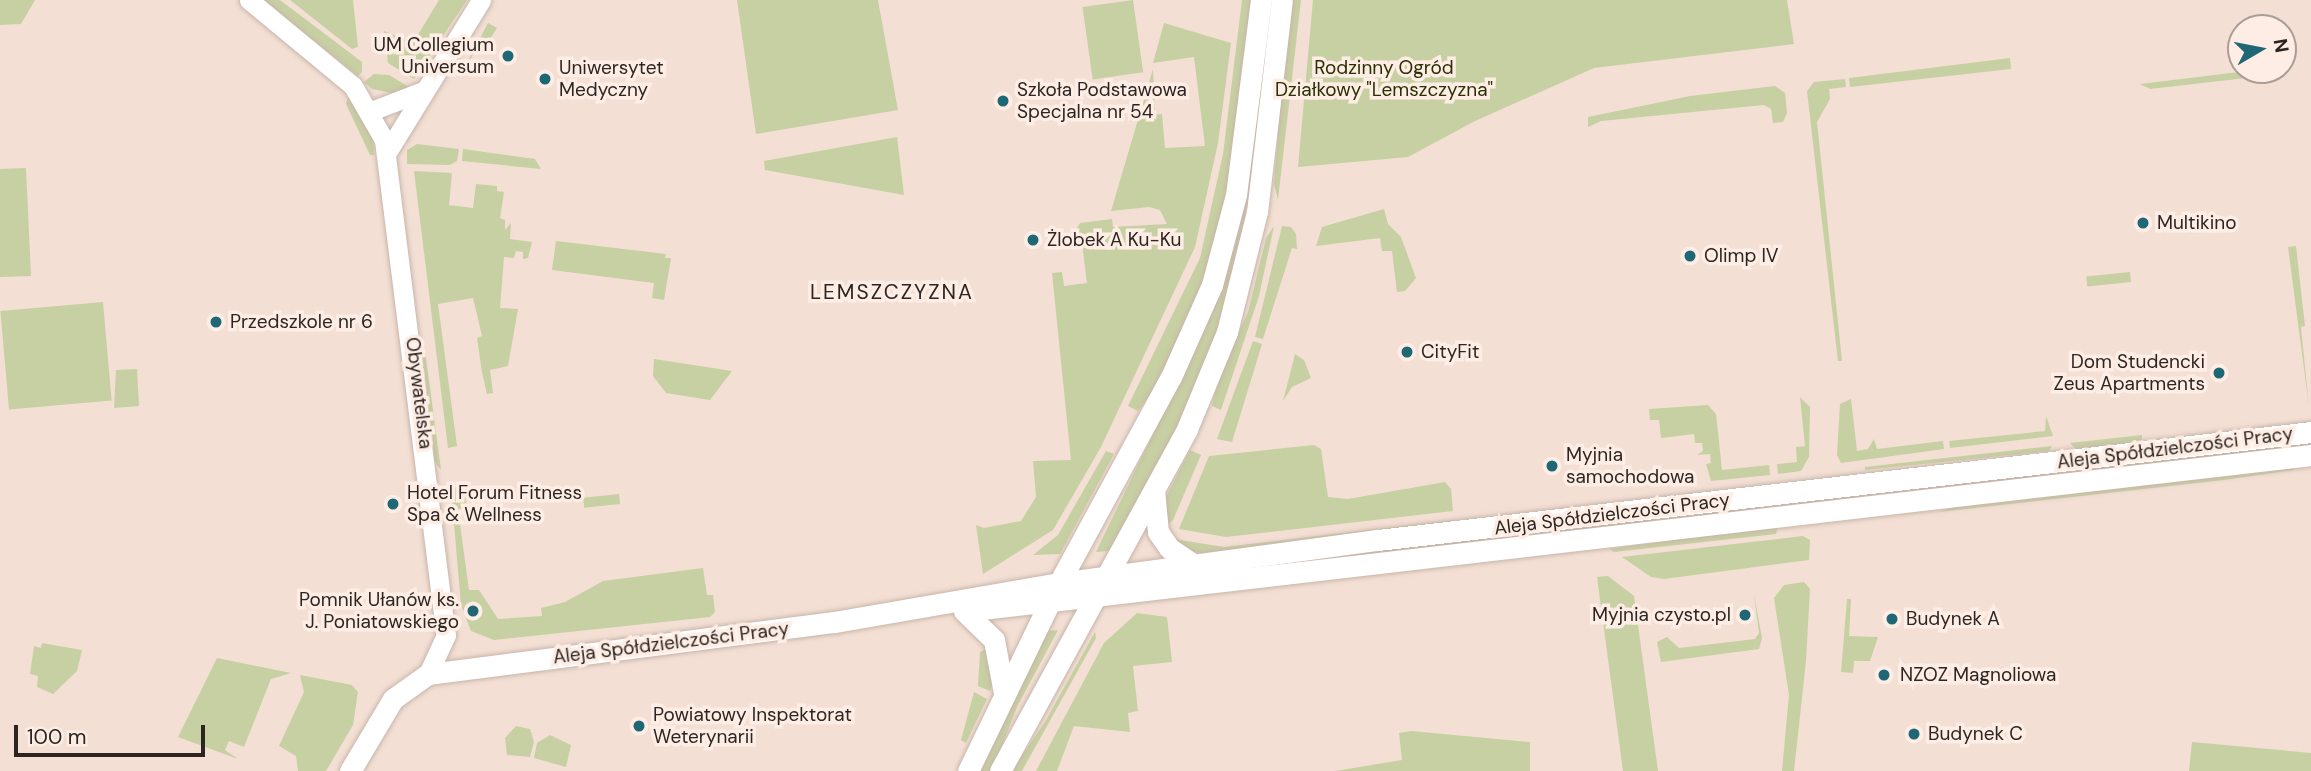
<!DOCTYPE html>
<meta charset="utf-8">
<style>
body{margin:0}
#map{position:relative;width:2311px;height:771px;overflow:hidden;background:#f3dfd4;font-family:"DM Sans",sans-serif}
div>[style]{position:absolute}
.green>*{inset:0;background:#c7d0a2;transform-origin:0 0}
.roads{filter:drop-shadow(0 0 2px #c8b5aa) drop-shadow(0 0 2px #c8b5aa)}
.tertiary>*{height:19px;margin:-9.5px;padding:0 9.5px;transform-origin:9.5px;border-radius:9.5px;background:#fff}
.secondary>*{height:21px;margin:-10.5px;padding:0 10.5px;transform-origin:10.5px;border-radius:10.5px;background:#fff}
.dots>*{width:19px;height:19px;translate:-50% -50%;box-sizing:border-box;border:4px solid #fdede4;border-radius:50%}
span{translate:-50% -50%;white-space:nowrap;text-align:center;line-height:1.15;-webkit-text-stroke:7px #fdede4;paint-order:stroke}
.poi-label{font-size:19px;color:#2d2521}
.right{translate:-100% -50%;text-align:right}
.left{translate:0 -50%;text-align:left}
.park-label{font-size:19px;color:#2b3004}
.street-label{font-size:19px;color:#2d2521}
.neighbourhood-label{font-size:21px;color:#2d2521;letter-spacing:2px}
.north{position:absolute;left:2227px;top:14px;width:70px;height:70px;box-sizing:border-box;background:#fdede4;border:2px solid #aa9d96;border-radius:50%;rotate:80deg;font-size:19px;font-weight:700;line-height:28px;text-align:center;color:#2d2521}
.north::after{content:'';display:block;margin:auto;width:24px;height:32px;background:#206776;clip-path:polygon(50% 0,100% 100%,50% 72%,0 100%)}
.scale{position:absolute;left:14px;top:725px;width:191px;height:32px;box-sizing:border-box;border:4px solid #2d2521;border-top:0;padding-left:9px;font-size:21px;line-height:24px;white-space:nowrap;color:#2d2521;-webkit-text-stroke:5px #fdede4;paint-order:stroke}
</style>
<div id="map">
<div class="green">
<i style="clip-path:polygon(0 0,35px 0,21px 24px,0 25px)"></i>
<i style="clip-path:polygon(263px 0,280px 0,362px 62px,362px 72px,358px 76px)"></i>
<i style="clip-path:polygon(290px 0,353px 0,358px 47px,352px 49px)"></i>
<i style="clip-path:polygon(439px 0,467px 0,414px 79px,388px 63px,384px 31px,413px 43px)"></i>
<i style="clip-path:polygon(737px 0,878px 0,898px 110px,756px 134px)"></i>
<i style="left:1133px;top:0;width:73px;height:51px;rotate:82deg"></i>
<i style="clip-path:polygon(1242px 0,1253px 0,1237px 147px,1207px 275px,1162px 378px,1138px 411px,1128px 406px,1200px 258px,1223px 154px)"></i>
<i style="clip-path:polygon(1289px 0,1301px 0,1278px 200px,1274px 184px)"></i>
<i style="clip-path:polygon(1313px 0,1787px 0,1794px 44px,1594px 68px,1475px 121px,1408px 157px,1298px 167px)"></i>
<i style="clip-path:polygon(488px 23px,497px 28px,480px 55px,475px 52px,463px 70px)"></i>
<i style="clip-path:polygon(1164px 23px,1231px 43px,1218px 143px,1195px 247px,1101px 447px,1053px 530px,983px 574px,976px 525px,984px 528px,1021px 521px,1036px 497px,1033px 461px,1071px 460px,1052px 273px,1062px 272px,1064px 286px,1087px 283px,1081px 236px,1076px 230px,1080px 223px,1112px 219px,1113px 227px,1167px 224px,1160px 210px,1149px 207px,1111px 211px,1153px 69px,1155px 115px,1162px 114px,1165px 148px,1205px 146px,1194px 57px,1153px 63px)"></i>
<i style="clip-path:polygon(2010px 58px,2011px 69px,1850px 87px,1849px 78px)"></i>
<i style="clip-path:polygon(2239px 63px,2246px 78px,2150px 89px,2140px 84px,2239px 72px)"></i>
<i style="clip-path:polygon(374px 74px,389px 75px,409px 87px,392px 93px,372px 89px,364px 82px)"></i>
<i style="clip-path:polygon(1845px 79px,1846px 87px,1829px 89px,1830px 99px,1817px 122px,1842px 361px,1838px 361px,1807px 91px,1814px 82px)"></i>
<i style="clip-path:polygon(1775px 86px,1785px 93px,1787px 113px,1783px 122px,1773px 123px,1771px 109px,1764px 105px,1601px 121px,1588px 127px,1588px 117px,1690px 96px)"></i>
<i style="clip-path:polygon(348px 97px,373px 140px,374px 155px,370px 155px,346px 104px)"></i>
<i style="clip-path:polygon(897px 137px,904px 195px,765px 170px,764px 161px)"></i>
<i style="clip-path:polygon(417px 144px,459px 149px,457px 161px,450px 165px,407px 164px,407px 150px)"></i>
<i style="clip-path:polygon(463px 149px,535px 159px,541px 169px,462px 161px)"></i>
<i style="clip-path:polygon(26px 168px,31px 276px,0 277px,0 169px)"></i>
<i style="clip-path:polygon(414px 171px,452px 173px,449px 205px,473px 208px,476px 184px,497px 186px,497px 191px,504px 192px,500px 218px,505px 220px,505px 230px,511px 223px,510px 239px,532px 242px,528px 258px,523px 259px,523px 252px,516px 251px,514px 258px,504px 257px,500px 308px,518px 309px,508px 366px,490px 370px,493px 393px,487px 394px,482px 372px,477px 338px,482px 336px,473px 298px,438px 304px,457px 446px,448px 448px)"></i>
<i style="clip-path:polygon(1242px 207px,1250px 217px,1238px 272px,1194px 398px,1109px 551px,1096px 552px,1177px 384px)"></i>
<i style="clip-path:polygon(1384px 209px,1388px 224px,1401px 237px,1416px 278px,1405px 291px,1397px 292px,1392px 251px,1382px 251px,1380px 238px,1316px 246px,1322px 227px)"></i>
<i style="clip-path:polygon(1274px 226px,1259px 296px,1221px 410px,1212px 406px,1217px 381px,1248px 312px,1266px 238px)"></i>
<i style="clip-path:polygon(1282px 226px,1291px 227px,1296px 234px,1297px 249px,1292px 248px,1263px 339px,1255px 337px)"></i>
<i style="clip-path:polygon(556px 241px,666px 254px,665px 258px,671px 258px,664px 300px,652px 298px,654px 283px,552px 270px)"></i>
<i style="clip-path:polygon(2296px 246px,2305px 326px,2301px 327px,2309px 407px,2288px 247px)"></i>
<i style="left:2130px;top:272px;width:10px;height:44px;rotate:84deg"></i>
<i style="left:103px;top:302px;width:99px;height:103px;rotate:85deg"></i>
<i style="clip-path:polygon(1253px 341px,1262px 344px,1232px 442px,1217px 439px)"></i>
<i style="clip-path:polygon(421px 351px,425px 351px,441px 470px,435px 462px)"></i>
<i style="clip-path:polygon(1295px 354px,1304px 360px,1311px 378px,1292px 387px,1283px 401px)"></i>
<i style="clip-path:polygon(654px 359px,661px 360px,732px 371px,710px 400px,666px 393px,653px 376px)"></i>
<i style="clip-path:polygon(137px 369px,139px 406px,114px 408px,116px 370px)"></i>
<i style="clip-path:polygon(1800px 397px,1810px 407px,1809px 457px,1801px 471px,1778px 474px,1777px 464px,1797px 462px,1796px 447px,1805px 446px)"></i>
<i style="clip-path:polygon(1851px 399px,1857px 451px,1868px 449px,1874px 439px,1877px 449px,1943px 441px,1944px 449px,1841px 463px,1837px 455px,1840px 404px)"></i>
<i style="clip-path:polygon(1708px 405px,1716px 414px,1722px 470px,1769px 465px,1770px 475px,1711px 481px,1706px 464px,1711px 463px,1710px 454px,1697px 455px,1703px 451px,1702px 443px,1695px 443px,1694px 434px,1661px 438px,1659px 420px,1650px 420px,1649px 409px)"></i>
<i style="clip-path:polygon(2046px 416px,2053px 436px,1950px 448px,1949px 441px,2045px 431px)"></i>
<i style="clip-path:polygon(2142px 435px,2142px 440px,2125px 446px,2076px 449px,2070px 443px)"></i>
<i style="clip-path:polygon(2290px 443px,2291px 450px,1963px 486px,2050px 471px)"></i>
<i style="clip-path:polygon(1314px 445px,1321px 449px,1328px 497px,1348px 499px,1445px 482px,1451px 489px,1453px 511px,1226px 537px,1179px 529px,1209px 456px)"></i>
<i style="clip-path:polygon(2052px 446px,2049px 451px,1865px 470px,1865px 467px)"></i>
<i style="clip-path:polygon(1190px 450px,1201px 455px,1173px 520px,1166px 526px,1165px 499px)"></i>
<i style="clip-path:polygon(1106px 451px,1114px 454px,1060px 554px,1033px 555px,1058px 535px)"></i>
<i style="clip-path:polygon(2293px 465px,2294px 470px,2224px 480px,1939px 512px,1962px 504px)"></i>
<i style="clip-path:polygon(459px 488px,464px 491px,467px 507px,458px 509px,469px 590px,479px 590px,498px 619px,542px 616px,541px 608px,565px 602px,603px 581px,703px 568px,707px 595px,713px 595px,715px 612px,710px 617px,494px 640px,471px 631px,461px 605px,451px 489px)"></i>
<i style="left:619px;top:494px;width:10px;height:36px;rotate:84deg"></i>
<i style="clip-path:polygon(1775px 504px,1575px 533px,1273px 566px,1350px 553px)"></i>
<i style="clip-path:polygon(1456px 520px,1452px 524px,1202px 553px,1192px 552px,1174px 539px,1224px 547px)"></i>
<i style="clip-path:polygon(1778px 525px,1776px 534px,1614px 552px,1609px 549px)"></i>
<i style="clip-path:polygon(1803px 536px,1810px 540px,1809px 560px,1664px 579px,1651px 577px,1622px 557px)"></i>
<i style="clip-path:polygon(1608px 576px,1634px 596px,1658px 771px,1623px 771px,1597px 577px)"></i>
<i style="clip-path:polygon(1804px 582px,1810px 589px,1806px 661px,1794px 771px,1782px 771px,1789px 695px,1774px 598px,1784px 585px)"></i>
<i style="clip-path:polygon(1754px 594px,1762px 638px,1759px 649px,1661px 662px,1657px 642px,1667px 637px,1679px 648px,1755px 639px,1759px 633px)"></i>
<i style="clip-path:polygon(1847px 599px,1851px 599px,1849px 636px,1878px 637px,1870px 661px,1854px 661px,1853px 673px,1841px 672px)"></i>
<i style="clip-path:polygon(1137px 613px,1167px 617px,1172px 662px,1133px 666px,1138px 711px,1128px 713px,1130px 732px,1074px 726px,1057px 771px,1036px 771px,1104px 643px)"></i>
<i style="clip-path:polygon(1058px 630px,1017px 707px,992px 771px,977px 771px,1046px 631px)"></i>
<i style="clip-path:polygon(1095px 632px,1096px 638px,1022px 771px,1011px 771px,1045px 722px)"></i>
<i style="clip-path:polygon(42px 643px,82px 650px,77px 671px,53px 694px,37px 687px,38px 676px,30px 674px,34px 646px,41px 648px)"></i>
<i style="clip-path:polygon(991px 647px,994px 680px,990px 691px,978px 686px,980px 652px)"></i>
<i style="clip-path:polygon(217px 658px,291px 673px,271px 679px,244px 747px,229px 741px,225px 750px,238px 759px,178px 737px)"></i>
<i style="clip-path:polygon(300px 675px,352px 685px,358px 692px,353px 725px,326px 771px,298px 771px,296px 756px,279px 746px,304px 692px)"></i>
<i style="clip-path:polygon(974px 692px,987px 699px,966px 743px,961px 740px)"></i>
<i style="clip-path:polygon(516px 726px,530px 729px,534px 742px,530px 757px,507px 755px,505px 738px)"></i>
<i style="clip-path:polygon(1411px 731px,1530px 742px,1530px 771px,1335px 771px,1402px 760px,1399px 733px)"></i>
<i style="clip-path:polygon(550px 735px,571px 745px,566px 767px,534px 758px,537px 743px)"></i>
<i style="clip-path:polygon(2192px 742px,2311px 753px,2311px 771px,2189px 771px)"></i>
</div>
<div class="roads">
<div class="tertiary">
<i style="left:249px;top:0;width:135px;rotate:39.6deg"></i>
<i style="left:353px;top:86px;width:62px;rotate:60.1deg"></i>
<i style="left:384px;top:140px;width:499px;rotate:82.9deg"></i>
<i style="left:446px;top:635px;width:43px;rotate:114.8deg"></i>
<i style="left:371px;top:111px;width:56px;rotate:-21deg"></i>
<i style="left:386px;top:154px;width:181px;rotate:-58.3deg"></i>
</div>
<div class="secondary">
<i style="left:1154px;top:490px;width:42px;rotate:84.6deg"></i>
<i style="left:1158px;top:532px;width:19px;rotate:55deg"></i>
<i style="left:1169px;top:548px;width:34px;rotate:34deg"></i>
<i style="left:973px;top:610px;width:1347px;rotate:-6.61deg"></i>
<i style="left:964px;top:611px;width:42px;rotate:44deg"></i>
<i style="left:994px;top:640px;width:54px;rotate:79.3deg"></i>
<i style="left:350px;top:771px;width:84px;rotate:-59.2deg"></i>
<i style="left:393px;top:699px;width:43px;rotate:-35.5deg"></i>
<i style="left:428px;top:674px;width:409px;rotate:-7.3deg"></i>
<i style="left:834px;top:622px;width:228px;rotate:-9.8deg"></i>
<i style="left:1059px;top:583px;width:322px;rotate:-7.7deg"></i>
<i style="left:1378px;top:540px;width:939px;rotate:-6.6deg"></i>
<i style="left:968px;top:771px;width:209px;rotate:-64.2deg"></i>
<i style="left:1059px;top:583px;width:234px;rotate:-61.5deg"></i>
<i style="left:1171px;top:377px;width:101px;rotate:-66deg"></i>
<i style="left:1212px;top:285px;width:93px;rotate:-75.1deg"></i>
<i style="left:1236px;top:195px;width:197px;rotate:-82.7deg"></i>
<i style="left:1000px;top:771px;width:390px;rotate:-61.3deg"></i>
<i style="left:1187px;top:429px;width:105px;rotate:-67.6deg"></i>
<i style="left:1227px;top:332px;width:124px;rotate:-76deg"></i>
<i style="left:1257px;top:212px;width:213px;rotate:-83.3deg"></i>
</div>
</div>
<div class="dots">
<i style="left:508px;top:56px;background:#206776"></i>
<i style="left:545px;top:79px;background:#206776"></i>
<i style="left:1003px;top:101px;background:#206776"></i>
<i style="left:2143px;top:223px;background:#206776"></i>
<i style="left:1033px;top:240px;background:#206776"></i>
<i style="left:1690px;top:256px;background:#206776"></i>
<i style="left:216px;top:322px;background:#206776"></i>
<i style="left:1407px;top:352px;background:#206776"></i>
<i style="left:2219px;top:373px;background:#206776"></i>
<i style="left:1552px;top:466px;background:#206776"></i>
<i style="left:393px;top:504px;background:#206776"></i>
<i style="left:473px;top:611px;background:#206776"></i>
<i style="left:1745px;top:615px;background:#206776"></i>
<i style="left:1892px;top:619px;background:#206776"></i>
<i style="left:1884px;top:675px;background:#206776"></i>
<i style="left:639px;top:726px;background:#206776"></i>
<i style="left:1914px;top:734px;background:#206776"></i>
</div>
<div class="poi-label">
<span class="right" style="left:494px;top:56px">UM Collegium<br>Universum</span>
<span class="left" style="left:559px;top:79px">Uniwersytet<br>Medyczny</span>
<span class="left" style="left:1017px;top:101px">Szkoła Podstawowa<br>Specjalna nr 54</span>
<span class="left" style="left:2157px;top:223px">Multikino</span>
<span class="left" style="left:1047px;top:240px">Żlobek A Ku-Ku</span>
<span class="left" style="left:1704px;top:256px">Olimp IV</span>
<span class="left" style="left:230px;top:322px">Przedszkole nr 6</span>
<span class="left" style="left:1421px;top:352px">CityFit</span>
<span class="right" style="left:2205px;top:373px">Dom Studencki<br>Zeus Apartments</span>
<span class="left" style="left:1566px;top:466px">Myjnia<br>samochodowa</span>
<span class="left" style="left:407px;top:504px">Hotel Forum Fitness<br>Spa &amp; Wellness</span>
<span class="right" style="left:459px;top:611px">Pomnik Ułanów ks.<br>J. Poniatowskiego</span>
<span class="right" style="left:1731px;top:615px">Myjnia czysto.pl</span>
<span class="left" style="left:1906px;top:619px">Budynek A</span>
<span class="left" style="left:1900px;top:675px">NZOZ Magnoliowa</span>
<span class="left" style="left:653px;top:726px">Powiatowy Inspektorat<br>Weterynarii</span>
<span class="left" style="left:1928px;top:734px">Budynek C</span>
</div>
<div class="park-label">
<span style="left:1384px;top:79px">Rodzinny Ogród<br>Działkowy "Lemszczyzna"</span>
</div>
<div class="street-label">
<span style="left:419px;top:393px;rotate:83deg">Obywatelska</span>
<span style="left:2175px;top:448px;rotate:-7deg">Aleja Spółdzielczości Pracy</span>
<span style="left:1612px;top:514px;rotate:-7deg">Aleja Spółdzielczości Pracy</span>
<span style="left:671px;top:643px;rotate:-7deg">Aleja Spółdzielczości Pracy</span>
</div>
<div class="neighbourhood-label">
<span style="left:892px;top:292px">LEMSZCZYZNA</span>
</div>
<div class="north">N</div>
<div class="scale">100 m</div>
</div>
